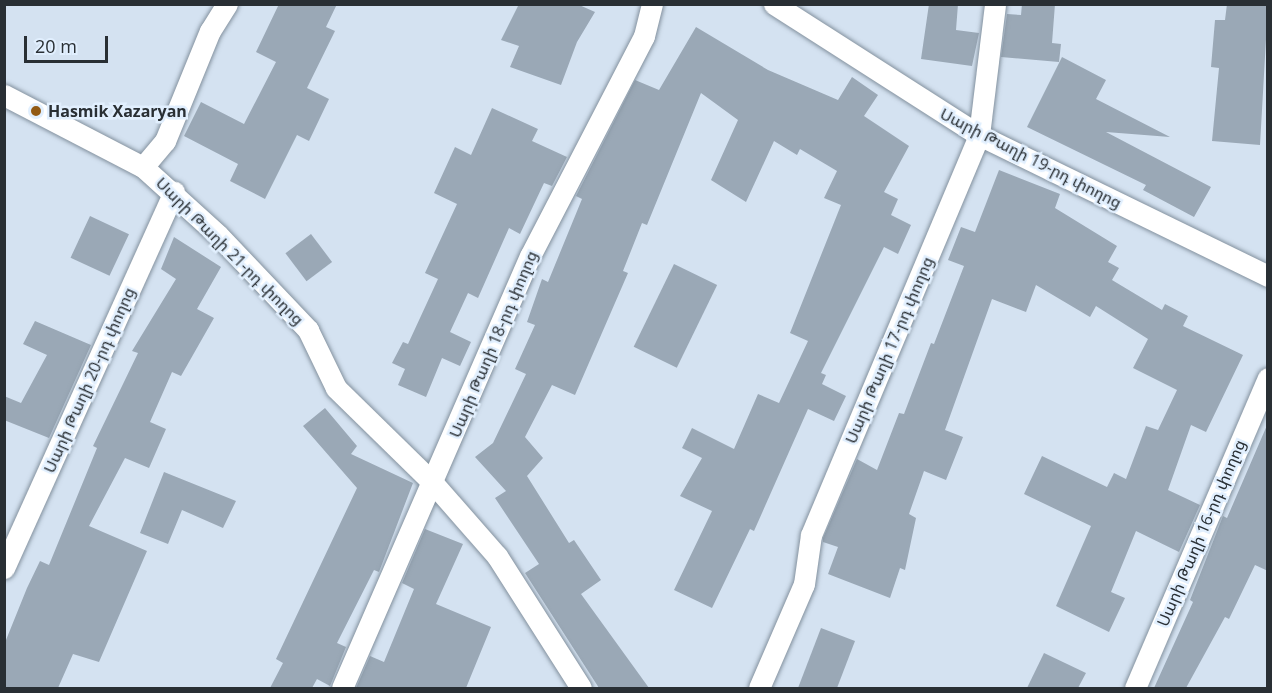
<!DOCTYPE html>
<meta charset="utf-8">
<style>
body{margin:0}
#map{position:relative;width:1272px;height:693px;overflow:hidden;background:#d4e2f1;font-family:"Open Sans","Noto Sans Armenian",sans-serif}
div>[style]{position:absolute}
.building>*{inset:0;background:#9aa8b6;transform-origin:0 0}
.roads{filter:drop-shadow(0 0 2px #83919e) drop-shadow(0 0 2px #83919e)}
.street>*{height:21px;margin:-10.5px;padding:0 10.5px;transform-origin:10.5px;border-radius:10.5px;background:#fff}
.dots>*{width:16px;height:16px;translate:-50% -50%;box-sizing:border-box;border:3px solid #e1effe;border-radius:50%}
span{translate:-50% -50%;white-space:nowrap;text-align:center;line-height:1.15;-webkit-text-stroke:5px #e1effe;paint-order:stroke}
.poi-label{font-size:16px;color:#292f34;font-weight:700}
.left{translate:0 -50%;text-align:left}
.street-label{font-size:16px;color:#292f34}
.frame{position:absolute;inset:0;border:6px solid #292f34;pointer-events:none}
.scale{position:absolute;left:24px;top:36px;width:84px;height:27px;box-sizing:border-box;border:3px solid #292f34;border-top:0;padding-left:8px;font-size:18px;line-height:21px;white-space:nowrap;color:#292f34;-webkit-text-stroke:4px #e1effe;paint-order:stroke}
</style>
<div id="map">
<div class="building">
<i style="clip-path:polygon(279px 4px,337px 4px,326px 27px,335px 31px,307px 88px,329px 99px,309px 141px,297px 135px,265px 199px,230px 181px,238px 164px,184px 136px,201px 102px,244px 124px,276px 62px,256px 52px)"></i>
<i style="clip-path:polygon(519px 4px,577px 4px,595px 12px,577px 42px,561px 85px,510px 67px,519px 46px,501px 40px)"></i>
<i style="clip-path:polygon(929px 4px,958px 4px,956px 30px,979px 33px,972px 66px,921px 59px)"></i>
<i style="clip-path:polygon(1022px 4px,1055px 4px,1052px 43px,1061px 44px,1059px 62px,1001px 57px,1007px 14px,1021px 15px)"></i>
<i style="clip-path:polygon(1227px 4px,1268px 4px,1260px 145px,1212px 141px,1219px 68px,1211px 67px,1215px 20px,1225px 20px)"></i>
<i style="clip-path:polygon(696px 27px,768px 70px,838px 100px,852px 77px,878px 95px,864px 116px,909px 146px,884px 192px,898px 199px,891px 215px,911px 225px,898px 254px,884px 247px,821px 373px,826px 375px,822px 384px,846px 396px,834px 421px,808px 409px,754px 531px,750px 529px,712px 608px,674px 590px,712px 511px,680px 496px,702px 458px,682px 448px,692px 428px,734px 449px,758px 394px,779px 403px,808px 341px,790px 333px,841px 205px,824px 198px,837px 171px,800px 149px,797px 155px,774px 141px,746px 202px,711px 180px,738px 120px,701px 93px,647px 225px,642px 223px,623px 271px,628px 273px,575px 395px,552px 385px,525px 437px,543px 458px,527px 476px,569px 543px,574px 540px,601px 580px,581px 594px,649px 688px,599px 688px,525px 573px,539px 564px,495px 498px,506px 491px,475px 457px,493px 443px,526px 374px,515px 369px,535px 325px,527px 322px,542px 279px,548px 282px,582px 199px,576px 196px,635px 80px,659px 90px)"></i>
<i style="clip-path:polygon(1062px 57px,1106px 80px,1096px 99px,1170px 137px,1106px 132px,1211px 187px,1194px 217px,1143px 190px,1146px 185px,1027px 127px)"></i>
<i style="clip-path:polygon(492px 108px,538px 129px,532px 141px,567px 157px,552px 186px,544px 183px,520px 234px,509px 228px,478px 298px,468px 293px,450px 332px,471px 342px,460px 366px,442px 358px,426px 397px,398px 385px,405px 369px,392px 363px,403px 342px,408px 344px,438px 279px,425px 273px,457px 204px,434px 193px,455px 147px,471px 155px)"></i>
<i style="clip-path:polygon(999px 170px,1060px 194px,1055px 208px,1117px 246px,1108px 262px,1119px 268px,1112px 280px,1162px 310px,1165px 304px,1188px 316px,1183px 326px,1243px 355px,1206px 432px,1191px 425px,1168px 490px,1200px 505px,1179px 552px,1136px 531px,1111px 592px,1125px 598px,1109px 632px,1056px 606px,1091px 526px,1024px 494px,1042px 456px,1107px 487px,1114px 473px,1126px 479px,1146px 426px,1158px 430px,1177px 390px,1133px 368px,1148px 339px,1096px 306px,1090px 317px,1036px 285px,1026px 312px,992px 299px,945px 430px,963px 437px,946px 480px,924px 471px,909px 514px,916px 518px,905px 570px,900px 568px,890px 598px,828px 574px,838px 547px,823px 542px,823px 538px,857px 459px,877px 470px,899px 413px,904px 414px,931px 343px,934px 344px,964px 266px,948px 260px,961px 227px,975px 232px)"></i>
<i style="left:90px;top:216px;width:43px;height:46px;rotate:25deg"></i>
<i style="left:311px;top:234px;width:35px;height:32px;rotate:53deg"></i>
<i style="clip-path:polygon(174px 237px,221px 267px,197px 309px,214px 318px,181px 376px,172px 372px,150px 422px,166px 429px,149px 468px,125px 458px,89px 526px,147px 551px,99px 662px,73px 654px,58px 688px,4px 688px,4px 645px,27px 588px,40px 561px,49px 565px,97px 448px,93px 446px,138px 353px,132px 351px,176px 279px,161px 269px)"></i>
<i style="left:674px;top:264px;width:48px;height:92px;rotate:26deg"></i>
<i style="clip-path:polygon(35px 321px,91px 345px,49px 438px,4px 420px,4px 396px,21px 403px,47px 355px,23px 344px)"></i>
<i style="clip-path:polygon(325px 408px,357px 446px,351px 454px,413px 483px,379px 572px,374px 570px,337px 643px,346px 647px,330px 686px,317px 679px,312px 688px,270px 688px,283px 663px,276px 659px,357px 488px,303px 426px)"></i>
<i style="clip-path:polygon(1268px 423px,1268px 571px,1255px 565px,1229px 619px,1225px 617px,1186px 688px,1154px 688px,1193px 602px,1190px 600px,1223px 516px,1227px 518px)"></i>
<i style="clip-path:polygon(164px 472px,236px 501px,223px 528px,182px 510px,168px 544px,140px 533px)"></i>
<i style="clip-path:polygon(425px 529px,463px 544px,436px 604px,491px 627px,466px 688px,356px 688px,370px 656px,384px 662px,414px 589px,402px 583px)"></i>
<i style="clip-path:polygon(821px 628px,855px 641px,837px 688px,798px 688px)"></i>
<i style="clip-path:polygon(1044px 653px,1086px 673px,1078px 688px,1027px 688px)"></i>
</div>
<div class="roads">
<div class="street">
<i style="left:774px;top:4px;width:243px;rotate:32.6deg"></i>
<i style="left:979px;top:135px;width:322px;rotate:26deg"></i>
<i style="left:4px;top:95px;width:157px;rotate:27.4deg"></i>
<i style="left:143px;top:167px;width:101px;rotate:42.2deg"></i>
<i style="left:218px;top:235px;width:131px;rotate:46.5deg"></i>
<i style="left:308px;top:330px;width:64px;rotate:64.2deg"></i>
<i style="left:336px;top:388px;width:136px;rotate:44.4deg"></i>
<i style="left:433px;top:483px;width:97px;rotate:48.8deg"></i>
<i style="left:497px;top:556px;width:156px;rotate:57.5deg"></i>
<i style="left:143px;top:167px;width:34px;rotate:-50deg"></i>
<i style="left:165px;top:141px;width:119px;rotate:-67.8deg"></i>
<i style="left:210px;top:31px;width:32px;rotate:-58deg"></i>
<i style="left:4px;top:568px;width:413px;rotate:-65.7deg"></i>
<i style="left:342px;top:688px;width:471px;rotate:-66.5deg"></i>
<i style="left:530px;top:256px;width:248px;rotate:-62.6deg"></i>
<i style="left:644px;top:36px;width:33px;rotate:-76deg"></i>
<i style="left:759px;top:688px;width:113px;rotate:-66.6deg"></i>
<i style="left:804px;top:584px;width:49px;rotate:-81.9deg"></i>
<i style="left:811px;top:535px;width:434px;rotate:-67.2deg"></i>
<i style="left:979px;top:135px;width:132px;rotate:-83deg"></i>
<i style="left:1135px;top:688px;width:337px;rotate:-66.8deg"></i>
</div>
</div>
<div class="dots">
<i style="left:36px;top:111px;background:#925a14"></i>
</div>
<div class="poi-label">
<span class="left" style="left:48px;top:111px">Hasmik Xazaryan</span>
</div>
<div class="street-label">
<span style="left:1031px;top:158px;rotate:27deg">Սարի Թաղի 19-րդ փողոց</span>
<span style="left:230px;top:251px;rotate:45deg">Սարի Թաղի 21-րդ փողոց</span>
<span style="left:493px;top:344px;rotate:-67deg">Սարի Թաղի 18-րդ փողոց</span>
<span style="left:889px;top:350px;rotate:-67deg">Սարի Թաղի 17-րդ փողոց</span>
<span style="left:89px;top:380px;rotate:-66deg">Սարի Թաղի 20-րդ փողոց</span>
<span style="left:1201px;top:533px;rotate:-67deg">Սարի Թաղի 16-րդ փողոց</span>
</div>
<div class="frame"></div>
<div class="scale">20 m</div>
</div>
